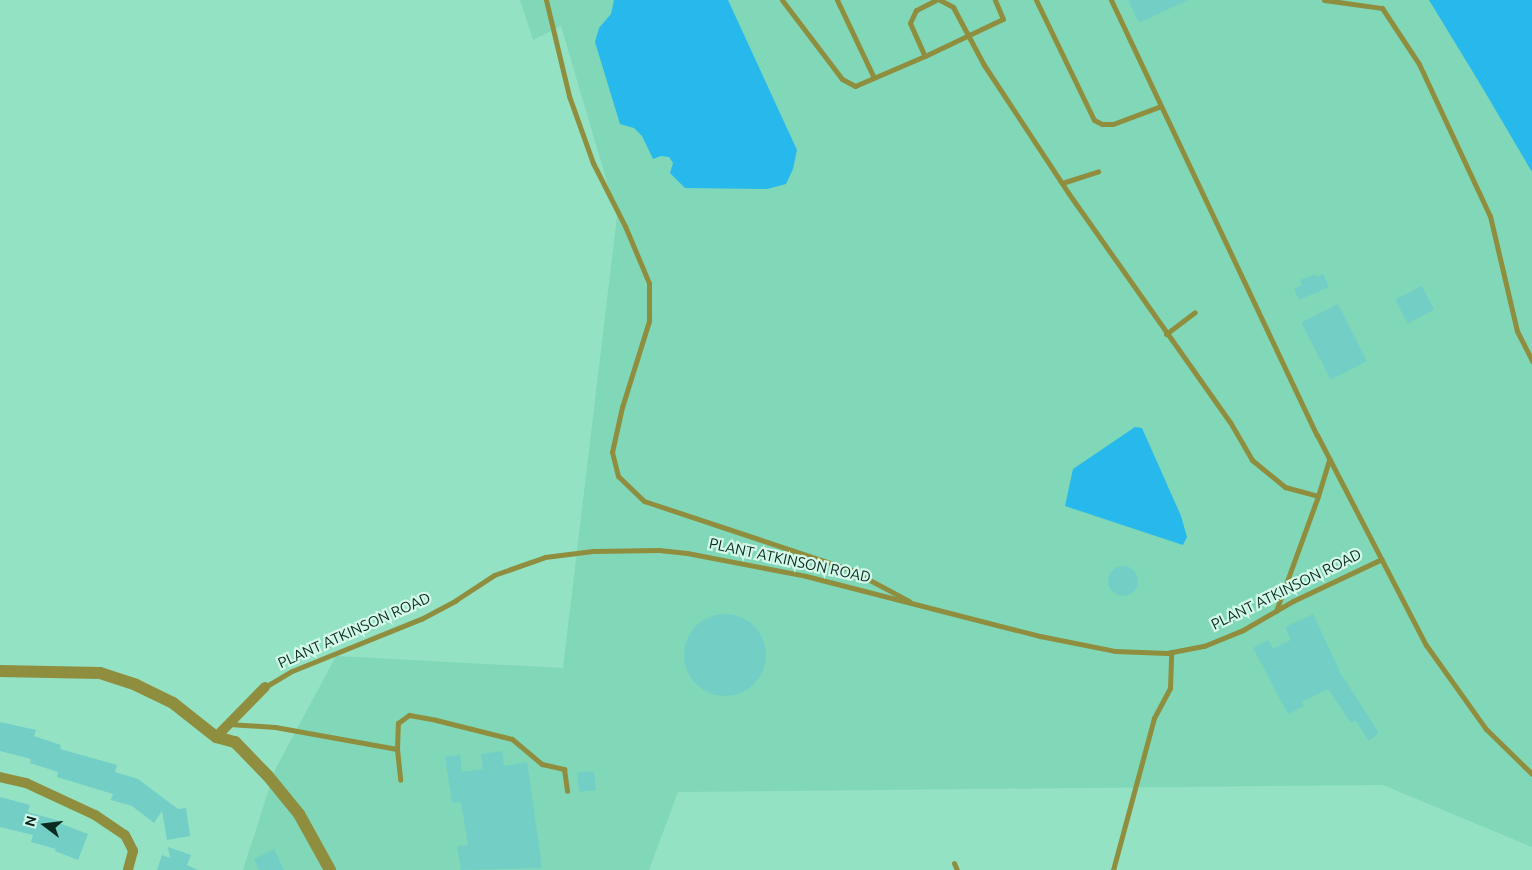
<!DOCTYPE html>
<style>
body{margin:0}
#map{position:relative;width:1532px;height:870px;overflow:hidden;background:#93e2c4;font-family:Ubuntu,sans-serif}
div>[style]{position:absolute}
.built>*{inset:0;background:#80d8b8}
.water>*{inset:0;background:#27b8ec}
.building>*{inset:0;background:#73cec6;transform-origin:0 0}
.round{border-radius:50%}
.service>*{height:5px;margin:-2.5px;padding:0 2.5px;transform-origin:2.5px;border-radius:2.5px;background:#8f8e3e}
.minor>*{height:10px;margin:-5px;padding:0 5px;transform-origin:5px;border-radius:5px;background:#8f8e3e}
.tertiary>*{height:12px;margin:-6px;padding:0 6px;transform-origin:6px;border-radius:6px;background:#8f8e3e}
span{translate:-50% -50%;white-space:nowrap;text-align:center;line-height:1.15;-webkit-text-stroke:4.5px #d4f9ea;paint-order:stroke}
.street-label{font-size:15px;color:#092b20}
.north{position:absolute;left:20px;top:800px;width:50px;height:50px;-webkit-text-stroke:4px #d4f9ea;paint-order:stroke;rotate:285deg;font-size:14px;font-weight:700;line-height:20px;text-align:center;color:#092b20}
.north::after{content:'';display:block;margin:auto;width:18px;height:22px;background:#092b20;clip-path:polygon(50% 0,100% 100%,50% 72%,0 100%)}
</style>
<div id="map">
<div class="built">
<i style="clip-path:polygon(520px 0,1439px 0,1532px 141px,1532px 847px,1383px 785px,678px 792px,649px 870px,243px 870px,275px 770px,336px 656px,563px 668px,617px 216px,561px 26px,533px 40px)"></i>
</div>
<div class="water">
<i style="clip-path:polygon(614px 0,728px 0,797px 150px,793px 169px,786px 184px,767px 189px,685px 188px,670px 173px,673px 163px,669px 157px,661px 156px,653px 159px,642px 136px,634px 128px,620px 124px,595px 42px,599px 28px,611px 14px)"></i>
<i style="clip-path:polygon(1429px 0,1532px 0,1532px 172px,1482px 87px)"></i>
<i style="clip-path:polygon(1135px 427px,1142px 428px,1181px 516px,1187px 537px,1183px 545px,1065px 506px,1073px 469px)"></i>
</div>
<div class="building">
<i style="clip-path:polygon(1128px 0,1188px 0,1139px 23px)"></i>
<i style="clip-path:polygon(1315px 274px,1316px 277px,1323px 274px,1329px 287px,1299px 300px,1294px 289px,1302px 285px,1300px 280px)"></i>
<i style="left:1422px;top:286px;width:27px;height:30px;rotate:63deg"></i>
<i style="left:1338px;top:304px;width:64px;height:41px;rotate:63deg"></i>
<i class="round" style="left:1108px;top:566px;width:30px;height:30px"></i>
<i style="clip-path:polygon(1313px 614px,1341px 674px,1379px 733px,1369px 741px,1355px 720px,1351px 723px,1328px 689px,1301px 702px,1304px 706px,1288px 714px,1253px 648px,1268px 640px,1273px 649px,1291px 640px,1285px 627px)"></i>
<i class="round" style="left:684px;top:614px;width:82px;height:82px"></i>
<i style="clip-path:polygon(0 722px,36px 730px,34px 736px,61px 745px,60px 749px,117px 765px,115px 772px,138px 779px,178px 809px,186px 808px,190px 836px,167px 840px,162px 811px,154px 823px,132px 806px,111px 800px,113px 794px,57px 777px,58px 772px,30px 763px,31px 759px,0 751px)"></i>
<i style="clip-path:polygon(502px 751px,504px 766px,527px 762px,542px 868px,461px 870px,457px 846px,468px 845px,461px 802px,452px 803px,445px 757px,460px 755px,462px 772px,483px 769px,481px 754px)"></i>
<i style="left:594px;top:771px;width:19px;height:17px;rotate:84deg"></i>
<i style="clip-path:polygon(0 797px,30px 805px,28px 812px,60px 821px,59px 823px,88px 834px,78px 860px,55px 851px,56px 849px,31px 842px,33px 835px,0 827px)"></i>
<i style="clip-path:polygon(168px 847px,191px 855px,187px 865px,198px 870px,157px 870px,162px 855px,170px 858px)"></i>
<i style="clip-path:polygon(274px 849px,284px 870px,259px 870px,254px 859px)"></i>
</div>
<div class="service">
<i style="left:546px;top:0;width:99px;rotate:76.5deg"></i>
<i style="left:569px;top:96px;width:71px;rotate:70.3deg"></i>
<i style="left:593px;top:163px;width:71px;rotate:63.1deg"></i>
<i style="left:625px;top:226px;width:62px;rotate:67.2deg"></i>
<i style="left:649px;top:283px;width:38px;rotate:90deg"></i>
<i style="left:649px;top:321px;width:90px;rotate:107.4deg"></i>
<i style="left:622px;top:407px;width:46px;rotate:102.5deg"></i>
<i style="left:612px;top:452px;width:25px;rotate:76deg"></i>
<i style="left:618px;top:476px;width:36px;rotate:44deg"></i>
<i style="left:644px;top:501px;width:218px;rotate:18.4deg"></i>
<i style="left:851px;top:570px;width:66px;rotate:28.1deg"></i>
<i style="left:782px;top:0;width:99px;rotate:52.8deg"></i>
<i style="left:842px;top:79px;width:15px;rotate:28deg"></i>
<i style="left:855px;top:86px;width:76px;rotate:-23.2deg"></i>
<i style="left:837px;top:0;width:86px;rotate:64.6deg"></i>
<i style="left:936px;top:0;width:22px;rotate:153deg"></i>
<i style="left:916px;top:10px;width:14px;rotate:115deg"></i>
<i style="left:910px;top:23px;width:36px;rotate:66deg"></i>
<i style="left:925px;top:56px;width:86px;rotate:-25.4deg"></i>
<i style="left:1003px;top:19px;width:21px;rotate:-113deg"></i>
<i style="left:940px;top:0;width:15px;rotate:28deg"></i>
<i style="left:953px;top:7px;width:66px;rotate:61.9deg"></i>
<i style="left:984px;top:65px;width:154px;rotate:56.6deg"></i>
<i style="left:1069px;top:194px;width:279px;rotate:54.8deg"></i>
<i style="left:1230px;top:422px;width:44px;rotate:59.9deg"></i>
<i style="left:1252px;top:460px;width:43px;rotate:39.3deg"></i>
<i style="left:1285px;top:487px;width:34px;rotate:15deg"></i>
<i style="left:1036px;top:0;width:133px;rotate:64.2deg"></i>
<i style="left:1094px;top:120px;width:9px;rotate:27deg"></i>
<i style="left:1102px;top:124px;width:11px"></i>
<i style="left:1113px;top:124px;width:51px;rotate:-20.6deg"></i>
<i style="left:1111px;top:0;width:481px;rotate:64.7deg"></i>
<i style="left:1317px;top:435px;width:237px;rotate:62.6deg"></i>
<i style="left:1426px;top:645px;width:103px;rotate:54.5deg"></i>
<i style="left:1486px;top:729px;width:64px;rotate:44.4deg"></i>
<i style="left:1324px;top:0;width:59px;rotate:7.9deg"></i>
<i style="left:1382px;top:8px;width:67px;rotate:56.5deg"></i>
<i style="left:1419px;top:64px;width:168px;rotate:65deg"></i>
<i style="left:1490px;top:216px;width:118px;rotate:76.8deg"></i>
<i style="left:1517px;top:331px;width:34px;rotate:63deg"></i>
<i style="left:1062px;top:183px;width:38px;rotate:-18deg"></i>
<i style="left:1166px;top:334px;width:36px;rotate:-37deg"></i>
<i style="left:1276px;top:611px;width:122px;rotate:-69.9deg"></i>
<i style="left:1318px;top:496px;width:39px;rotate:-73deg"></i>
<i style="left:265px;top:687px;width:31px;rotate:-31deg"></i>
<i style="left:292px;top:671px;width:139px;rotate:-22deg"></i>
<i style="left:421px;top:619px;width:40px;rotate:-28deg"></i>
<i style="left:456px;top:600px;width:45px;rotate:-33.3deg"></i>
<i style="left:494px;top:575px;width:54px;rotate:-19.4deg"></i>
<i style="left:545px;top:557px;width:48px;rotate:-7.1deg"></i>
<i style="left:593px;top:551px;width:66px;rotate:-0.9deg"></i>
<i style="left:659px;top:550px;width:28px;rotate:6deg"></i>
<i style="left:687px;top:553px;width:121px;rotate:10.9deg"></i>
<i style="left:806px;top:576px;width:242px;rotate:14.4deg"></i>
<i style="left:1040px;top:636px;width:76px;rotate:11.3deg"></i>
<i style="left:1115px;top:651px;width:52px;rotate:2.2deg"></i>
<i style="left:1167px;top:653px;width:38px;rotate:-11deg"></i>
<i style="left:1204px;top:646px;width:42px;rotate:-22.3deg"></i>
<i style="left:1243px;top:630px;width:58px;rotate:-30.1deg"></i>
<i style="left:1293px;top:601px;width:98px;rotate:-25.3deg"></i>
<i style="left:229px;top:724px;width:46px;rotate:3.7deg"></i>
<i style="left:275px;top:727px;width:124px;rotate:10.2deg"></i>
<i style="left:397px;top:749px;width:31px;rotate:84deg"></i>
<i style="left:397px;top:749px;width:26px;rotate:-88deg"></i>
<i style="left:398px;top:723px;width:14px;rotate:-36deg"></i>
<i style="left:409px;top:715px;width:27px;rotate:10deg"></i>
<i style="left:436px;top:720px;width:78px;rotate:14deg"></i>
<i style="left:512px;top:739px;width:39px;rotate:40deg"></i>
<i style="left:542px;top:764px;width:23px;rotate:13deg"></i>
<i style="left:564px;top:769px;width:22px;rotate:82deg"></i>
<i style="left:954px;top:863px;width:8px;rotate:67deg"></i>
<i style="left:1113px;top:870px;width:157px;rotate:-74.9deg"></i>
<i style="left:1154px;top:718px;width:34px;rotate:-62deg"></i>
<i style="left:1170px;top:688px;width:36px;rotate:-88deg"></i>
</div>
<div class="minor">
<i style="left:216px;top:737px;width:70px;rotate:-45.6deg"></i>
<i style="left:0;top:777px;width:27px;rotate:13deg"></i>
<i style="left:26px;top:783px;width:76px;rotate:24.9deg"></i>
<i style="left:95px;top:815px;width:36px;rotate:34deg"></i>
<i style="left:125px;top:835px;width:18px;rotate:63deg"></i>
<i style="left:133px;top:851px;width:20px;rotate:105deg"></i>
</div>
<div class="tertiary">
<i style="left:0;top:671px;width:100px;rotate:1.1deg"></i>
<i style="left:100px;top:673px;width:38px;rotate:18deg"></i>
<i style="left:136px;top:685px;width:41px;rotate:25.9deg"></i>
<i style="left:173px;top:703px;width:55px;rotate:38.3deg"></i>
<i style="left:216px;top:737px;width:20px;rotate:15deg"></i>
<i style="left:235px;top:742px;width:47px;rotate:45.9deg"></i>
<i style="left:268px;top:776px;width:49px;rotate:50.8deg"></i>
<i style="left:299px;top:814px;width:64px;rotate:61deg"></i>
</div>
<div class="street-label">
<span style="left:790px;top:560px;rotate:12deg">PLANT ATKINSON ROAD</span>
<span style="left:1286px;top:589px;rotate:-26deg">PLANT ATKINSON ROAD</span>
<span style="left:354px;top:630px;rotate:-24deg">PLANT ATKINSON ROAD</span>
</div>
<div class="north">N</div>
</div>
